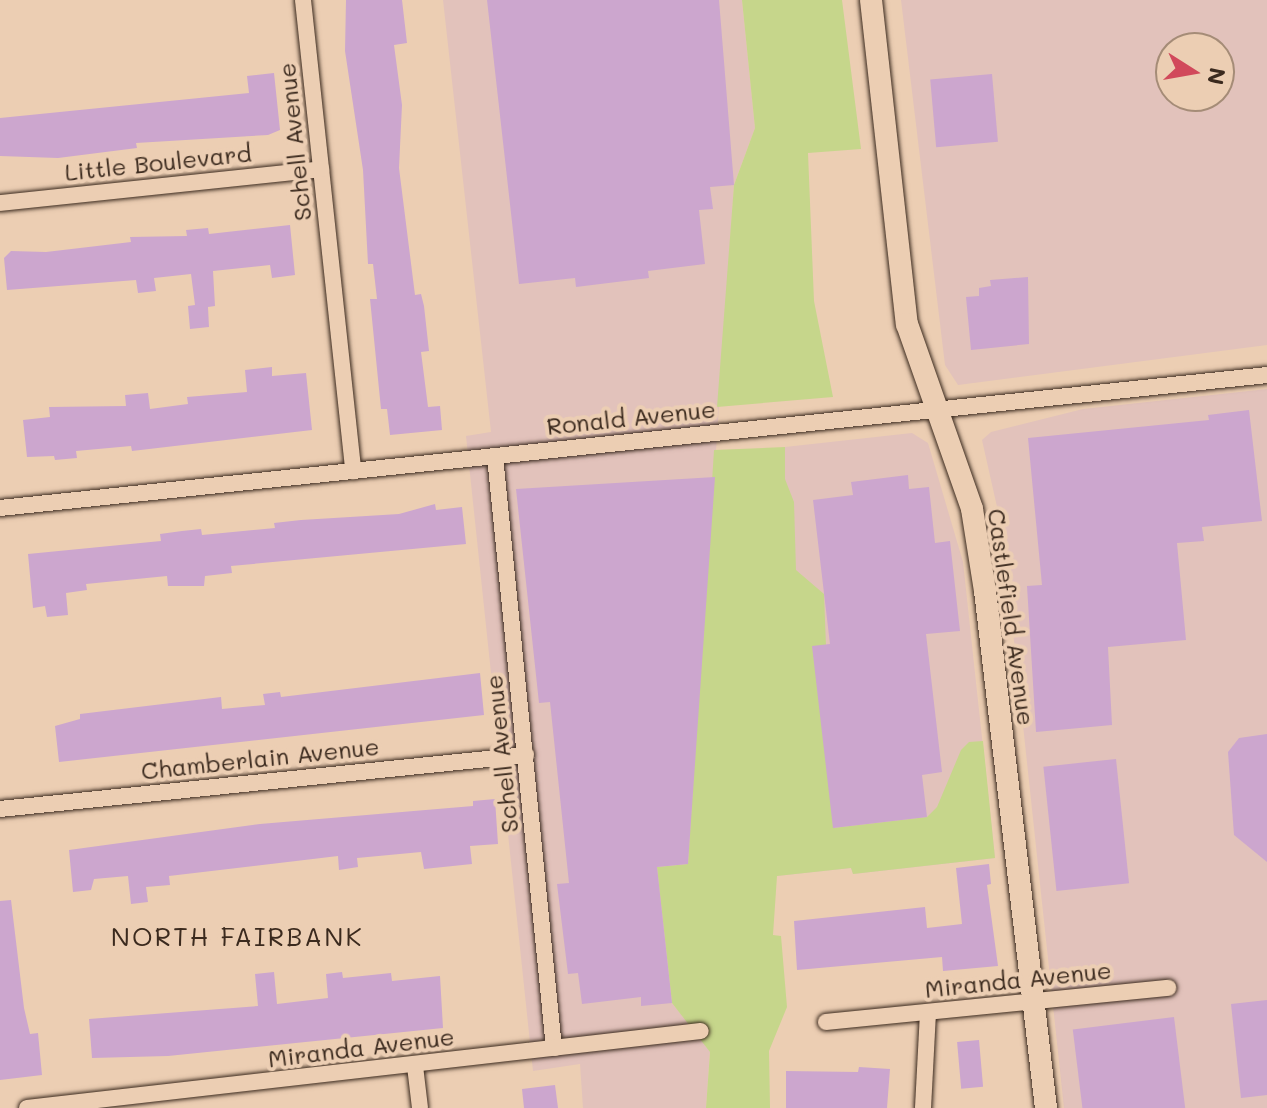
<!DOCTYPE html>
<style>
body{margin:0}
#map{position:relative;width:1267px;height:1108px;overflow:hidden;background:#ecceb3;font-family:Mali,sans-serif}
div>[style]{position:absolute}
.built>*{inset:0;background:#e2c2bb}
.green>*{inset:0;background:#c6d68b}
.building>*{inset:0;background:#cca6ce;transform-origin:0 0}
.roads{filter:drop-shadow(0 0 2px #3b2a1e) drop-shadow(0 0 2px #3b2a1e)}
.street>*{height:16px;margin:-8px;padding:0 8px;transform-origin:8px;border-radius:8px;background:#ecceb3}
.secondary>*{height:22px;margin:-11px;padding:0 11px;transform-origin:11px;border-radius:11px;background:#ecceb3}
span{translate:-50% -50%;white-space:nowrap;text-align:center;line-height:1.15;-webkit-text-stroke:8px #ecceb3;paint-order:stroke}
.street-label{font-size:24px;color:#3b2a1e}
.neighbourhood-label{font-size:26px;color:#3b2a1e;letter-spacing:2px}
.north{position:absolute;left:1155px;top:32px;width:80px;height:80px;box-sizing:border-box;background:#ecceb3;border:2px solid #a58c77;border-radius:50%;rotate:101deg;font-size:22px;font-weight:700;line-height:32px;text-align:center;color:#3b2a1e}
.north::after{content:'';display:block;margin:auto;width:28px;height:36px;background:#d1495b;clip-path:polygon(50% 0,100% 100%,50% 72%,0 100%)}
</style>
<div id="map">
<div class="built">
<i style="clip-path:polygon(443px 0,742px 0,755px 128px,734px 185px,688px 864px,658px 867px,672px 1003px,710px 1051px,706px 1108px,583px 1108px,580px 1064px,533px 1071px,466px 436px,491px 432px)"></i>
<i style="clip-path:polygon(evenodd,901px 0,1267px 0,1267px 345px,958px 385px,945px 365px,901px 0,1171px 48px,1219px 48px,1219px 96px,1171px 96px,1171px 48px)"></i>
<i style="clip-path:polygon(1267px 389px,1267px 1108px,1064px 1108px,1002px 529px,982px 440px,991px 432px,1083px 409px)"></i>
<i style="clip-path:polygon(912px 433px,928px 443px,963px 562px,995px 858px,853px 874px,851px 868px,776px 876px,785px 447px)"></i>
</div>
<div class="green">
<i style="clip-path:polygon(742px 0,842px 0,861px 149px,808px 153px,814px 301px,833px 397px,717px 407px,734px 185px,755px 128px)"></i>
<i style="clip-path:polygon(785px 447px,785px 479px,794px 502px,796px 570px,824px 594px,833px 828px,927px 817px,937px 807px,961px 750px,969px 742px,983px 741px,995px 858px,853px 874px,851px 868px,777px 876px,773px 935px,781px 936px,787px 1007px,769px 1051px,770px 1108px,706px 1108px,710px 1052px,672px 1003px,657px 867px,688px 864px,714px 450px)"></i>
</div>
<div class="building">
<i style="clip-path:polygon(346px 0,402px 0,407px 43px,394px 45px,402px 105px,399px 168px,415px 295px,421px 294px,424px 306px,429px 351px,421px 352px,428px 407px,440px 406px,442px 430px,390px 435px,387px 409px,381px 409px,370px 299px,377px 299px,373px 264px,368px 264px,363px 170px,345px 51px)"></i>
<i style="clip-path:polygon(487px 0,719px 0,734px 185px,710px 187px,713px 209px,699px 210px,705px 264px,648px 271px,649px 278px,576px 287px,575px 278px,519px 284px)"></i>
<i style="clip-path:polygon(274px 73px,280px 130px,268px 135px,136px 143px,137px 148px,58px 158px,0 156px,0 118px,249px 93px,247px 76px)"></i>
<i style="left:992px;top:74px;width:68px;height:62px;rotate:85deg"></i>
<i style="clip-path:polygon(290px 225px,295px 275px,272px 278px,270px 265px,213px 271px,215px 306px,208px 307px,209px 327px,190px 329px,188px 306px,195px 305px,191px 274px,154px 278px,156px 291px,138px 293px,136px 280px,7px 290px,4px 258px,11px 251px,46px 252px,131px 242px,130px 237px,187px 236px,186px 230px,208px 228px,209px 234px)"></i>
<i style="clip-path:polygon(1028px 277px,1029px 344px,971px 350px,966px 297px,979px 296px,979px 288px,991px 286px,990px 280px)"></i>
<i style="clip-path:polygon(272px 367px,272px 376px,306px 373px,312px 430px,132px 451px,131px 446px,76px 451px,77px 458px,55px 460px,54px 456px,27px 457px,23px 420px,50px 417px,49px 407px,126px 406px,125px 395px,148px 393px,150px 409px,188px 404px,187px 397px,247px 392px,245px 370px)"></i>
<i style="clip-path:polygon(1249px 410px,1262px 521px,1202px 527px,1204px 541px,1177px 543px,1186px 640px,1108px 647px,1112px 725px,1036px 732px,1027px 586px,1042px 585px,1028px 438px,1209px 420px,1208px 415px)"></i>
<i style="clip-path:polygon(908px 475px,909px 489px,929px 487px,935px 543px,950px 541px,960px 631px,926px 634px,942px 772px,922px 775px,927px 817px,833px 828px,812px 646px,830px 644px,813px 500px,853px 495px,851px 482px)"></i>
<i style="clip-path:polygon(715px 477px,688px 864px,657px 867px,672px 1003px,641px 1006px,641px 997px,582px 1004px,578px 973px,568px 974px,557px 884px,569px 883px,550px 702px,539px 703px,516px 489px)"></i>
<i style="clip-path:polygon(435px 504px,436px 510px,462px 507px,466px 544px,231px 566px,232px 573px,205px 576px,204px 586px,168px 586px,167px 576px,86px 584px,87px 590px,66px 593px,68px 615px,47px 617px,45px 606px,33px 608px,28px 554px,161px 541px,160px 534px,182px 531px,201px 529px,202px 535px,275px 528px,274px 523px,301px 520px,399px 514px)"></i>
<i style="clip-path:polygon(480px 673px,484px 715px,59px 762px,55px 726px,80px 719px,80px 714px,221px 697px,222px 709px,265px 705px,263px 694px,280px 692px,281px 697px)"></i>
<i style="clip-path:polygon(1267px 734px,1267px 862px,1234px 835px,1228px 752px,1239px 738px)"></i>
<i style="left:1116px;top:759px;width:125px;height:73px;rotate:84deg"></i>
<i style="clip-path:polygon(495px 799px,498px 844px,470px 846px,472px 864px,424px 869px,421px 852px,357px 858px,358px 867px,339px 870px,338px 856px,169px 876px,170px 885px,146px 887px,148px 902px,131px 904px,128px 876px,94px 879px,91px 890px,73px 892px,69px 850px,260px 824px,473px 806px,473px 801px)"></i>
<i style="clip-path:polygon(989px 864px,991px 884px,987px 885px,998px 966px,943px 971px,942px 957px,797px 970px,794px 921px,925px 907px,927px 928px,962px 924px,956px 868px)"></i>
<i style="clip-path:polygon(11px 900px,24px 1008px,30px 1034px,38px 1033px,42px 1075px,0 1080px,0 901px)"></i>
<i style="clip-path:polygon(274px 972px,277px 1004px,328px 998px,326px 974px,342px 972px,343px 978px,391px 973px,392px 981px,440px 976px,443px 1028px,168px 1056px,92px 1058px,89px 1019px,258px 1006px,255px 974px)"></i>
<i style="clip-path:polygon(1267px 1000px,1267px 1095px,1241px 1098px,1231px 1004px)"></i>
<i style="left:1174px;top:1017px;width:92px;height:102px;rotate:83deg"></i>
<i style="left:979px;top:1040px;width:47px;height:22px;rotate:85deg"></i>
<i style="clip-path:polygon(859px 1067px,890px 1069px,887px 1108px,786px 1108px,786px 1071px,858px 1072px)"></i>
<i style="clip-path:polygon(555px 1085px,558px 1108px,524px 1108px,522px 1089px)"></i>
</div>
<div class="roads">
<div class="street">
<i style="left:303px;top:0;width:474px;rotate:83.9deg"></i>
<i style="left:0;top:203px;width:323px;rotate:-6deg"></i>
<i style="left:495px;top:456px;width:595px;rotate:84.31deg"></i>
<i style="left:0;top:508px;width:1274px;rotate:-5.99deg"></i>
<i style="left:0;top:809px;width:529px;rotate:-5.86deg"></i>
<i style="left:826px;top:1022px;width:344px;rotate:-5.7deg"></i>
<i style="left:415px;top:1066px;width:42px;rotate:83.2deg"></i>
<i style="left:27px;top:1108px;width:678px;rotate:-6.52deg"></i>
<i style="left:923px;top:1108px;width:96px;rotate:-87deg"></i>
</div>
<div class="secondary">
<i style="left:871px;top:0;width:326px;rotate:83.7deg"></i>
<i style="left:907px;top:324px;width:196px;rotate:70.6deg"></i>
<i style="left:972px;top:509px;width:83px;rotate:81deg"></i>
<i style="left:985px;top:591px;width:521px;rotate:83.27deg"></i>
</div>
</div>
<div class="street-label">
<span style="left:294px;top:142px;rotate:-96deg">Schell Avenue</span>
<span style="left:158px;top:162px;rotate:-6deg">Little Boulevard</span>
<span style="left:631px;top:417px;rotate:-6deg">Ronald Avenue</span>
<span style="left:1012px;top:617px;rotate:82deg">Castlefield Avenue</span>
<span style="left:501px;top:754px;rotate:-96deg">Schell Avenue</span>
<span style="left:260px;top:758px;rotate:-6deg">Chamberlain Avenue</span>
<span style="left:1018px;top:979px;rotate:-6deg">Miranda Avenue</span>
<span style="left:361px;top:1047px;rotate:-7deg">Miranda Avenue</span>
</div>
<div class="neighbourhood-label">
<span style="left:237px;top:937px">NORTH FAIRBANK</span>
</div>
<div class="north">N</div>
</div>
